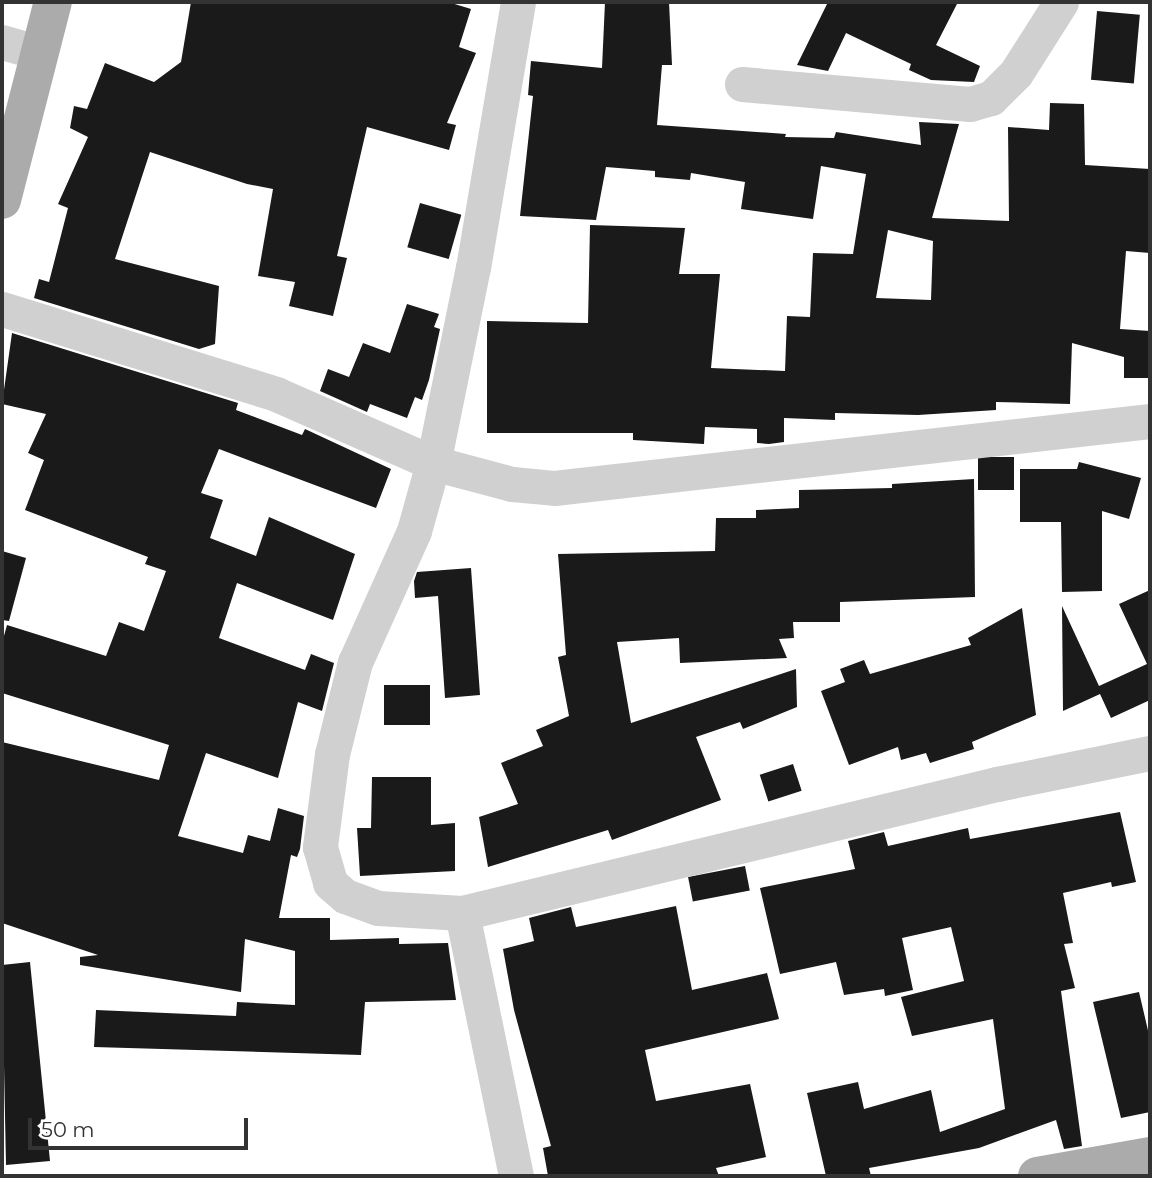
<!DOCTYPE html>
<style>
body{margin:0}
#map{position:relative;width:1152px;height:1178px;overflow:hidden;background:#fff;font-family:Montserrat,sans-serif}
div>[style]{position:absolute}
.building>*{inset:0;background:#1a1a1a;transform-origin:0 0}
.minor>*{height:35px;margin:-17.5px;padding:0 17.5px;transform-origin:17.5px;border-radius:17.5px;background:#d0d0d0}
.major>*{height:38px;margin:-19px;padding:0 19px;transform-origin:19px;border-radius:19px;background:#ababab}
span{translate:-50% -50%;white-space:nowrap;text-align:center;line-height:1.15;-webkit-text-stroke:7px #fff;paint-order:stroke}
.frame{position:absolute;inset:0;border:4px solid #333;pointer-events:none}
.scale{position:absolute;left:28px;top:1118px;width:220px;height:32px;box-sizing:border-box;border:4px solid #333;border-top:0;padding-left:9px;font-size:21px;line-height:24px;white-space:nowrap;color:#333;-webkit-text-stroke:5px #fff;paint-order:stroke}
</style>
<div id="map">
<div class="building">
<i style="clip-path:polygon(191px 2px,448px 2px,471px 9px,459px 47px,476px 53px,447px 123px,456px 125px,449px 150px,367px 127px,337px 256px,347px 258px,333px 316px,289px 306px,295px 282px,258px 276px,273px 189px,247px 184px,150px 152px,115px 259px,219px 286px,215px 344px,199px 349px,34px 298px,39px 279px,49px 282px,68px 208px,58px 204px,88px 137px,70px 128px,74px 106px,87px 109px,105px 63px,154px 82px,181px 62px)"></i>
<i style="clip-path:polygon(evenodd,605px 2px,669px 2px,672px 65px,662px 65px,657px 125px,786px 134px,785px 137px,834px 138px,836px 132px,921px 145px,919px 122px,959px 124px,932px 218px,1009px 221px,1008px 127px,1049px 130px,1050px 103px,1084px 104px,1085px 165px,1150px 169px,1150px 253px,1126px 251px,1120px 329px,1150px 331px,1150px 378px,1124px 378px,1124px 357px,1072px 343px,1070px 404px,996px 402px,996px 410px,918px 415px,835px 413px,835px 420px,784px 418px,784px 442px,769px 444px,757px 443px,757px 429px,705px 427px,704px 444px,633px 440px,633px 433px,487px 433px,487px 321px,588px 323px,590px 225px,685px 228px,679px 274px,720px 274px,711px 368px,785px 371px,787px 316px,810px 317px,813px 253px,853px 254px,866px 174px,821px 166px,813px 219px,741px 209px,745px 182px,691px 173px,690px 180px,655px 177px,655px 171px,606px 167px,596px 220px,520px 216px,533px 96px,528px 95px,531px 61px,602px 68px,605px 2px,888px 230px,933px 241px,931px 300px,876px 298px,888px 230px)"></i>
<i style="clip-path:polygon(828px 2px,958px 2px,936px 45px,980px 66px,974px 82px,931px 80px,909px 70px,911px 64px,846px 33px,828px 71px,797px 65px)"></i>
<i style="left:1097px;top:11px;width:43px;height:69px;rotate:5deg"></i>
<i style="left:420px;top:203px;width:43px;height:46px;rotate:16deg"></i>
<i style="clip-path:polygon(407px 304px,439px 314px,434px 327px,440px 329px,429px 380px,422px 400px,415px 397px,407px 418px,370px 404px,367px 412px,320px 391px,328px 369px,349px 377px,363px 343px,390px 353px)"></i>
<i style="clip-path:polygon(12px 333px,238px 403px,236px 410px,302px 435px,305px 429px,391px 469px,376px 508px,219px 449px,201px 493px,223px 500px,210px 538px,256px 556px,269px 517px,355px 554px,333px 620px,237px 583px,219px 638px,305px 670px,311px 654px,334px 663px,322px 711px,298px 702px,278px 778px,206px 753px,178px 836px,243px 853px,248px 835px,270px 841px,278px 808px,304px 816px,300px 849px,297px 857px,291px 855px,279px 918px,330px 918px,330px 940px,399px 938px,399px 944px,448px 943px,456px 1000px,365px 1002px,361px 1055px,94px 1047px,96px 1010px,236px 1016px,237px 1002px,295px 1005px,295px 951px,245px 939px,241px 992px,80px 965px,80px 957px,98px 955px,2px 923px,2px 742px,159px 780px,169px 745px,2px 693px,2px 643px,7px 625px,106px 656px,119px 622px,144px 631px,166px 571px,145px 564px,148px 557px,25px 510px,44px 460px,28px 453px,46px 414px,2px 404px)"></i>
<i style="left:1014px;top:457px;width:33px;height:36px;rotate:90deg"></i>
<i style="clip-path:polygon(1079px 462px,1141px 478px,1129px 519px,1102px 511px,1102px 591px,1062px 592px,1061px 522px,1020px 522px,1020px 469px,1077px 469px)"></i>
<i style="clip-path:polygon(974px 479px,975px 597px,840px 602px,840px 622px,793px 622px,794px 638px,779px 639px,787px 658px,680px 663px,679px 638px,617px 642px,631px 723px,796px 669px,797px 707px,743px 729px,740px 722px,696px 737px,721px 800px,612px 840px,608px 830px,488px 867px,479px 817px,518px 804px,501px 763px,543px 746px,536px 730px,569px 716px,558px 657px,566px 655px,558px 554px,715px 551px,716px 518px,756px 518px,756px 510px,799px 508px,799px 490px,892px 488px,892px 484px)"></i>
<i style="clip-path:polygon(2px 551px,26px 558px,9px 621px,2px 620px)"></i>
<i style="clip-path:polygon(471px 568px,480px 695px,445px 698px,438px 596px,415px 598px,414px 581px,417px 572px)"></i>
<i style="clip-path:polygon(1150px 590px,1150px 700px,1111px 718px,1100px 694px,1063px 711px,1062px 606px,1099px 686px,1147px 664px,1119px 604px)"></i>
<i style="clip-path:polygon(1022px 608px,1036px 715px,972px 742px,974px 749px,930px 763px,926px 753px,901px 760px,898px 747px,849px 765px,821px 691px,845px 682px,840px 669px,864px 660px,870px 674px,971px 645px,968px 638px)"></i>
<i style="left:430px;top:685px;width:40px;height:46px;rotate:90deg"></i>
<i style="left:793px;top:764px;width:28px;height:35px;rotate:72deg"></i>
<i style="clip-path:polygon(372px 777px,431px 777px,431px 825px,455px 823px,455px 871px,360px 876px,357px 828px,371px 828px)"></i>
<i style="clip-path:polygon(1120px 812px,1136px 882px,1112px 887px,1111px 882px,1063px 893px,1073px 943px,1064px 944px,1075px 988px,1061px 991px,1082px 1146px,1064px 1149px,1056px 1120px,979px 1148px,869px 1168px,871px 1176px,826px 1176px,807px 1093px,858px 1082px,864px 1109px,931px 1090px,940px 1132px,1005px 1109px,993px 1019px,912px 1036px,901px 997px,964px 981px,951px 927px,902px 938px,913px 990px,885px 996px,884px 989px,844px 995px,836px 962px,780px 974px,760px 888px,855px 869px,848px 841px,884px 832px,888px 846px,968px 828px,970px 839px)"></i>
<i style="left:745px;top:866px;width:25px;height:58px;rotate:79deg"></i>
<i style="clip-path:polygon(676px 906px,692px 990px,767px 973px,779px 1019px,645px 1050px,656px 1101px,750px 1084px,766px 1157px,716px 1168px,719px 1176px,548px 1176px,543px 1148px,551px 1146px,514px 1010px,503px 949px,534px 941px,529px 918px,571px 907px,576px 927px)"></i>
<i style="clip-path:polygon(30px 962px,50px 1161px,6px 1165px,2px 965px)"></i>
<i style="clip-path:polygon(1139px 992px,1150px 1039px,1150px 1112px,1121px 1118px,1093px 1002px)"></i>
</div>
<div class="minor">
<i style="left:518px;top:2px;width:269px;rotate:99.6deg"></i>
<i style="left:473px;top:267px;width:200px;rotate:101.5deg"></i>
<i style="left:433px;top:463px;width:71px;rotate:105.6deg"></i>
<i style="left:414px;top:531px;width:144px;rotate:114.2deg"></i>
<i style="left:355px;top:662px;width:95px;rotate:104deg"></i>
<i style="left:332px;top:754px;width:94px;rotate:97.4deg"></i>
<i style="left:320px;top:847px;width:37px;rotate:74deg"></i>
<i style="left:330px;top:883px;width:20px;rotate:41deg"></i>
<i style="left:345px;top:896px;width:35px;rotate:20deg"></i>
<i style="left:378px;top:908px;width:84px;rotate:3.4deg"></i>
<i style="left:462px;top:913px;width:550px;rotate:-13.56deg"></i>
<i style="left:997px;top:784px;width:156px;rotate:-11.5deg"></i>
<i style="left:2px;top:42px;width:18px;rotate:16deg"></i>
<i style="left:742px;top:84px;width:229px;rotate:5deg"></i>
<i style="left:970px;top:104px;width:22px;rotate:-16deg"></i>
<i style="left:991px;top:98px;width:35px;rotate:-45deg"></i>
<i style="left:1016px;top:73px;width:84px;rotate:-57.6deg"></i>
<i style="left:2px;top:309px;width:287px;rotate:17.2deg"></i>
<i style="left:276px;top:394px;width:171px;rotate:23.7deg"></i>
<i style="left:433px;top:463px;width:82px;rotate:14.9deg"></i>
<i style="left:512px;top:484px;width:42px;rotate:5.4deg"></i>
<i style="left:554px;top:488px;width:600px;rotate:-6.41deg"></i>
<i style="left:462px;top:913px;width:268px;rotate:78.4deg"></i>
</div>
<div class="major">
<i style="left:2px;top:200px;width:204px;rotate:-75.6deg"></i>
<i style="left:1037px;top:1176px;width:115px;rotate:-10deg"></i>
</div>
<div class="frame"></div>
<div class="scale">50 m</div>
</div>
